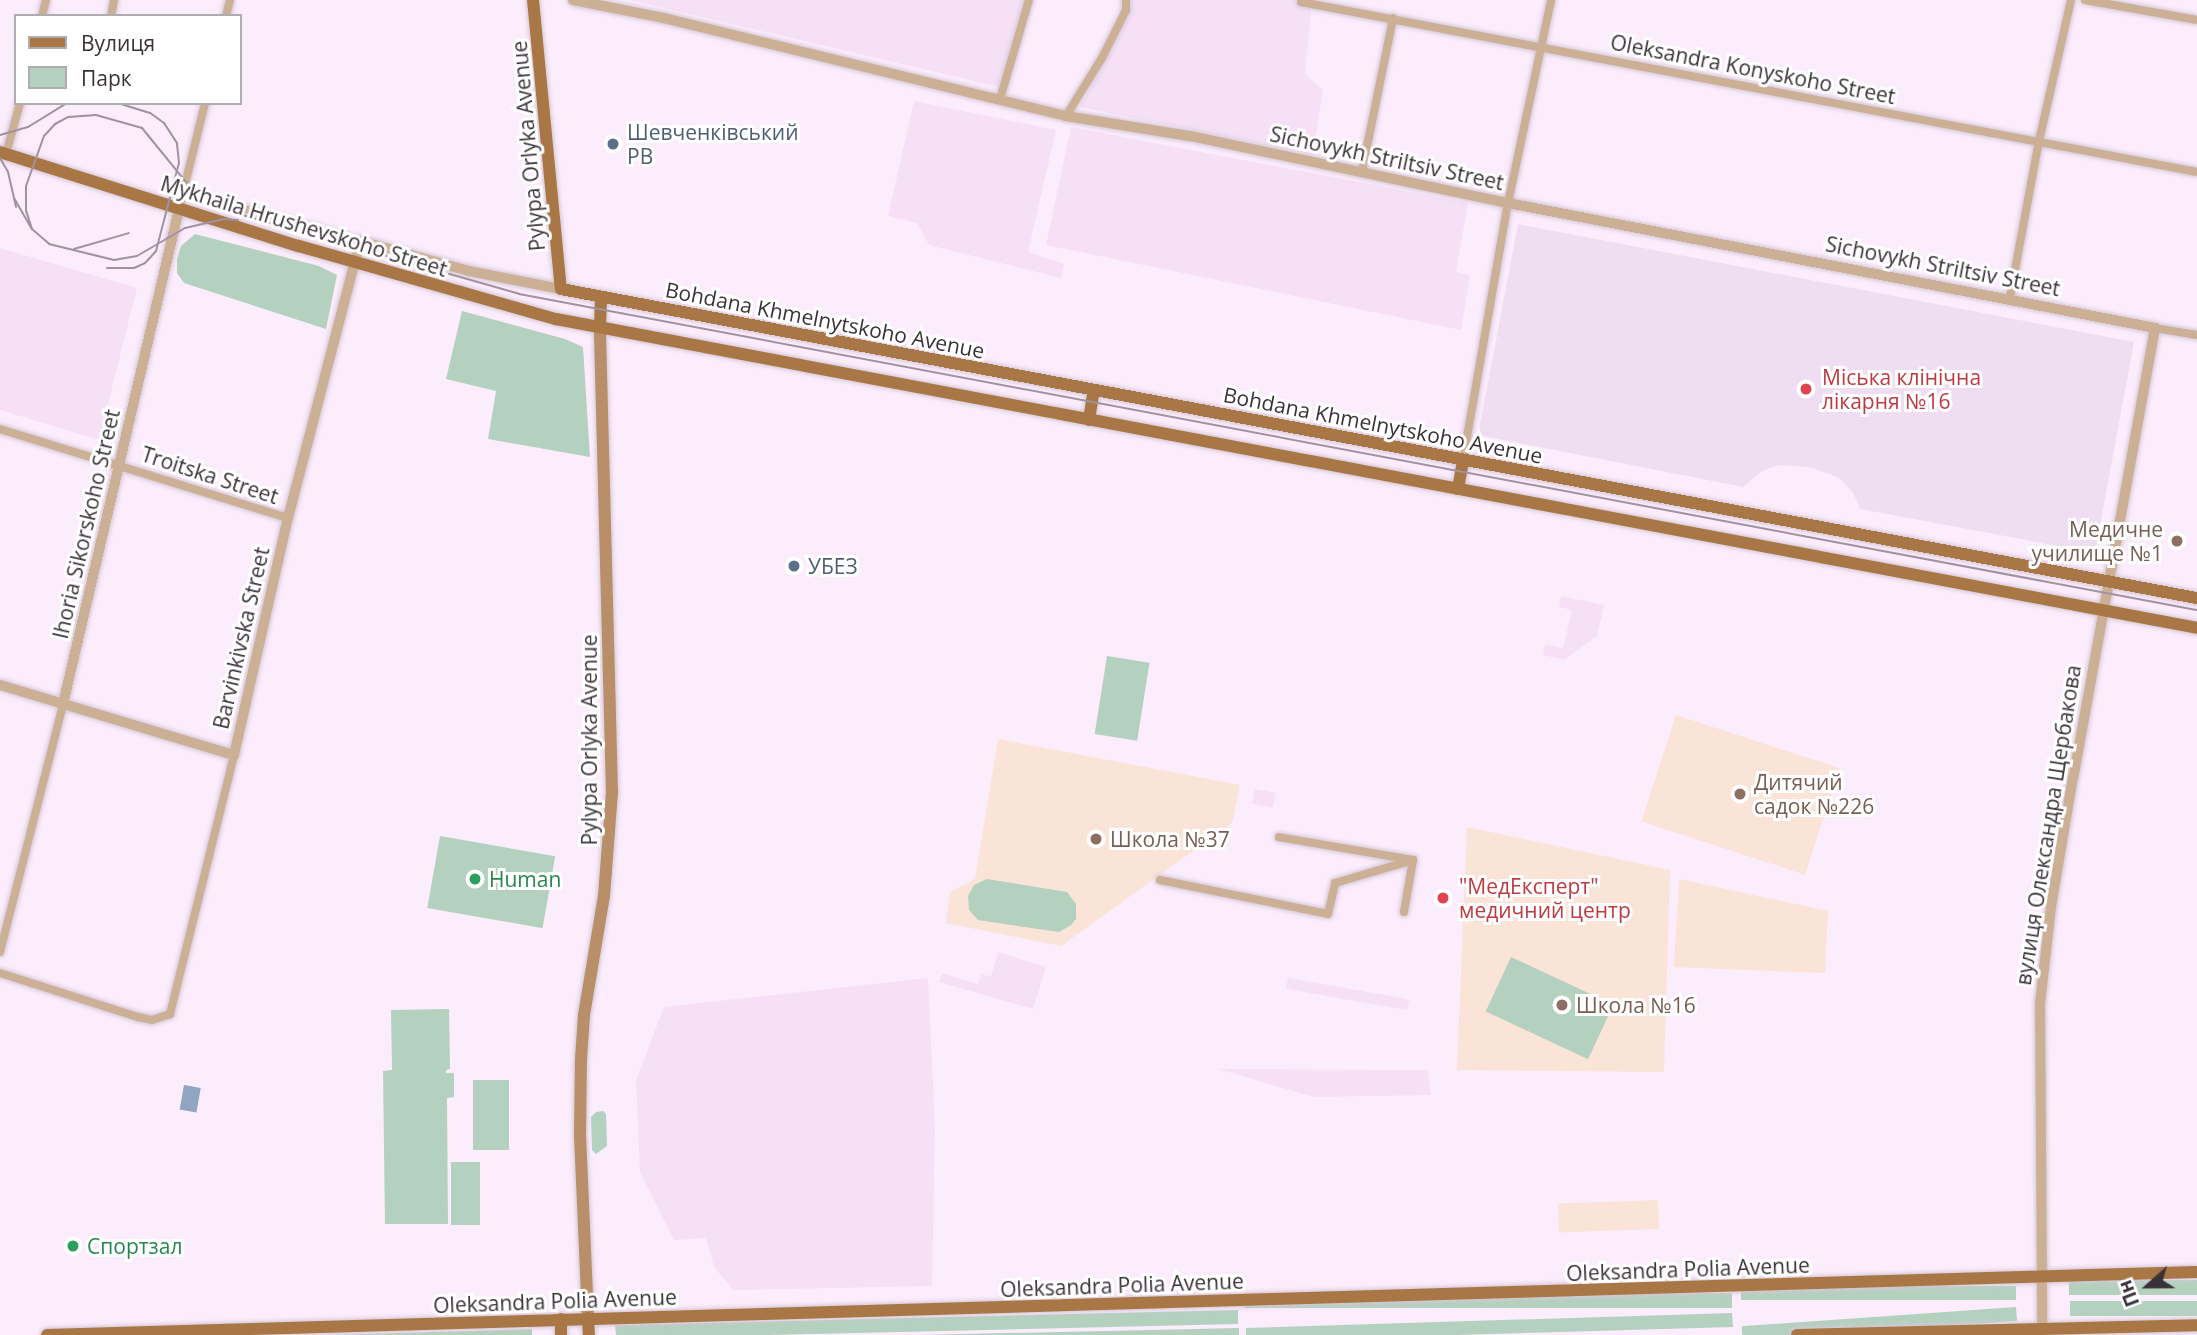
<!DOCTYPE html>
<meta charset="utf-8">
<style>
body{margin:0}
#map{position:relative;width:2197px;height:1335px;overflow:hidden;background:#fcedfd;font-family:"Open Sans",sans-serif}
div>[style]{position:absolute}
.built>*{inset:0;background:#f5e0f6;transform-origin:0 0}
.education>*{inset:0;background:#fae3d7;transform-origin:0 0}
.medical>*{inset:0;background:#efdef1}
.green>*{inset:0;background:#b4d0bf;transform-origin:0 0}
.water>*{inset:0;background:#90a5c1;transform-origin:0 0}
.roads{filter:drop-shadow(0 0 2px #d5c8d6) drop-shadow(0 0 2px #d5c8d6)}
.minor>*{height:8px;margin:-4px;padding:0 4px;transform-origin:4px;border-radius:4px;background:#ccb096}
.tertiary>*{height:10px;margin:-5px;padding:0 5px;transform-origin:5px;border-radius:5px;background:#ccb096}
.secondary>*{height:12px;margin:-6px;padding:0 6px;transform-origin:6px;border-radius:6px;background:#b88f68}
.primary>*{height:12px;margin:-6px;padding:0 6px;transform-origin:6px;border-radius:6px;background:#a97745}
.tram>*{height:2px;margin:-1px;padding:0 1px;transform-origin:1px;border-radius:1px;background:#9e939e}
.dots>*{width:19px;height:19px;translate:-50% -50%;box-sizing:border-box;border:4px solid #fff;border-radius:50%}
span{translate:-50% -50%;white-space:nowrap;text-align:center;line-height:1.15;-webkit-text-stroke:6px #fff;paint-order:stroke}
.street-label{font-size:21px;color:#393339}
.service-label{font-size:21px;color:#4e5e75}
.left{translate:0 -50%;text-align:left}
.health-label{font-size:21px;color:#be3a42}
.education-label{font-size:21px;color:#785e54}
.right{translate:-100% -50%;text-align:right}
.leisure-label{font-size:21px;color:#27864d}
.legend{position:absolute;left:14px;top:14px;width:228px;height:91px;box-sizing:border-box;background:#fff;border:2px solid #b0adb0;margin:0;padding:9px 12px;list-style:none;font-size:21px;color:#393339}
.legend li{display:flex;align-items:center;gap:14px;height:35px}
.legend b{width:35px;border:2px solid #b0adb0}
.north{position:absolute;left:2113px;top:1251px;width:70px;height:70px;-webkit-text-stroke:5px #fff;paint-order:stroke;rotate:249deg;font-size:19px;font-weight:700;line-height:28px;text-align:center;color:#393339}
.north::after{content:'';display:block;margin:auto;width:24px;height:32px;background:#393339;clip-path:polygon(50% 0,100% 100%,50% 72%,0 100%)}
</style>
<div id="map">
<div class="built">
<i style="clip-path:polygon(630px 0,1025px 0,999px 87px)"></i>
<i style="clip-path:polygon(1129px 0,1312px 0,1305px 74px,1323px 90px,1313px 155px,1080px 107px,1130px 10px)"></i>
<i style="clip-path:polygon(914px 101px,1056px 130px,1028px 252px,1064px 264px,1061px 278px,929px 245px,917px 223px,888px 216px)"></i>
<i style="clip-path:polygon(1071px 127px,1468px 203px,1456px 272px,1470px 275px,1461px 330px,1046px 245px)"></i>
<i style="clip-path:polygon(0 248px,137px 288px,99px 440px,0 410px)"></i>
<i style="clip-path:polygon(1561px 596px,1604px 605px,1597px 636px,1564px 660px,1543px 655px,1545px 644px,1563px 648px,1572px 610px,1559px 607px)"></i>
<i style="left:1255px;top:789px;width:21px;height:15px;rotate:11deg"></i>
<i style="clip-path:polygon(998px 952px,1046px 967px,1033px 1009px,939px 982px,942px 973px,978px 984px,981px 974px,991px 977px)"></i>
<i style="clip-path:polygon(928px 978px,935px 1127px,932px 1286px,733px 1290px,714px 1267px,706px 1238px,674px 1240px,640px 1172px,636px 1080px,664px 1007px)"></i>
<i style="left:1288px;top:978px;width:123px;height:11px;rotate:10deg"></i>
<i style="clip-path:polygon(1218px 1069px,1428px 1070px,1431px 1095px,1314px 1097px)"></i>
</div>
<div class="education">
<i style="left:1676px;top:715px;width:172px;height:112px;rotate:18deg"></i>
<i style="clip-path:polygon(998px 739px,1240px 785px,1232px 823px,1061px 946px,946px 923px,950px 892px,975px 879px)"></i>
<i style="clip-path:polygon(1467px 827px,1670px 870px,1664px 1072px,1457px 1070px)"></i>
<i style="clip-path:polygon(1679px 879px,1828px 911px,1825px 973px,1674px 967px)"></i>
<i style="left:1658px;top:1200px;width:29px;height:100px;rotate:88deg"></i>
</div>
<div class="medical">
<i style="clip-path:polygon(1518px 224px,2134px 342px,2095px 553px,1860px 509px,1853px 492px,1838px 477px,1808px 467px,1779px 465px,1762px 471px,1743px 487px,1478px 435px)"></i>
</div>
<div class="green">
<i style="clip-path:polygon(195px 234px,319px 266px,337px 275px,326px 329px,184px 283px,177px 273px,177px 259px,181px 246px)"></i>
<i style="clip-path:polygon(462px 311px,565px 339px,583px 347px,590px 457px,488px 439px,496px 391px,446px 379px)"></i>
<i style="left:1107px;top:656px;width:43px;height:79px;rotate:9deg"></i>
<i style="left:440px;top:836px;width:117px;height:73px;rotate:10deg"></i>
<i style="clip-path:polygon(987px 879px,1067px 892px,1076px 904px,1076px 919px,1071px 925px,1059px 932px,978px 920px,969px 910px,968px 896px,974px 885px)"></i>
<i style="left:1511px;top:957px;width:113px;height:60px;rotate:25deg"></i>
<i style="clip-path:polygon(449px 1009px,450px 1069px,446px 1070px,446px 1073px,454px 1073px,454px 1097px,447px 1098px,448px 1224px,385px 1224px,383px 1071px,392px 1070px,391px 1010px)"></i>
<i style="left:473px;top:1080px;width:36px;height:70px"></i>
<i style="clip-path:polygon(603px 1111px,606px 1114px,607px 1146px,596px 1154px,592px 1150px,591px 1117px,596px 1112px)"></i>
<i style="left:451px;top:1162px;width:29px;height:63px"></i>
<i style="left:2197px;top:1280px;width:15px;height:128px;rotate:90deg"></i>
<i style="left:2016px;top:1286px;width:14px;height:275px;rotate:90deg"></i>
<i style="left:1732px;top:1293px;width:15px;height:487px;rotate:90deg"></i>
<i style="left:2197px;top:1301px;width:15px;height:127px;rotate:90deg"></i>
<i style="left:2016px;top:1307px;width:14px;height:275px;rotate:86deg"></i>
<i style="clip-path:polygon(1238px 1310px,1238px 1324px,769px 1335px,616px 1335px,615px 1325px)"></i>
<i style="clip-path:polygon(1732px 1313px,1733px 1327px,1457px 1335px,1246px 1335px,1246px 1328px)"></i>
<i style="clip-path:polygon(1239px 1328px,1239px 1335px,919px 1335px)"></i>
<i style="clip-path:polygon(532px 1329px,532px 1335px,329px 1335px)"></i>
</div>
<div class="water">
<i style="left:184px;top:1085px;width:17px;height:25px;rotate:10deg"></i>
</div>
<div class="roads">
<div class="minor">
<i style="left:2085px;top:0;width:114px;rotate:10.1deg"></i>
<i style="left:1301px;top:2px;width:912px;rotate:10.74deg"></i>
<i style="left:42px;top:16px;width:16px;rotate:-76deg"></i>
<i style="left:111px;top:16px;width:16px;rotate:-79deg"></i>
<i style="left:226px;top:16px;width:16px;rotate:-76deg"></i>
<i style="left:1000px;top:99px;width:103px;rotate:-73.7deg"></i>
<i style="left:1066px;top:116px;width:68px;rotate:-58.2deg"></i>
<i style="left:1102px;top:58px;width:54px;rotate:-63.4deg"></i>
<i style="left:1126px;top:10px;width:10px;rotate:-90deg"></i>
<i style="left:6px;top:154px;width:53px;rotate:-74.6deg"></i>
<i style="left:1362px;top:171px;width:156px;rotate:-78.5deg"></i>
<i style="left:184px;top:192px;width:183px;rotate:15.6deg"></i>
<i style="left:179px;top:209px;width:109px;rotate:-76.2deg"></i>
<i style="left:2010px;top:297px;width:159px;rotate:-79.5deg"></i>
<i style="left:2039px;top:141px;width:145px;rotate:-77.2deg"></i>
<i style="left:2155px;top:328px;width:43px;rotate:9.5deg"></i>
<i style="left:0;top:429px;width:301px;rotate:17.2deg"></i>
<i style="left:1463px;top:460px;width:261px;rotate:-80.1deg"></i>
<i style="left:1508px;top:203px;width:208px;rotate:-78deg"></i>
<i style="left:1160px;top:880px;width:171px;rotate:11.4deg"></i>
<i style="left:1328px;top:914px;width:32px;rotate:-77deg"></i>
<i style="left:1335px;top:883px;width:81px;rotate:-16.4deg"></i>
<i style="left:1413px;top:860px;width:136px;rotate:-170.3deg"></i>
<i style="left:1404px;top:912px;width:53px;rotate:-80.2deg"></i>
<i style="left:0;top:952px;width:256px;rotate:-75.7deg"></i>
<i style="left:0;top:973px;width:145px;rotate:17.7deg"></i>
<i style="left:138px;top:1017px;width:14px;rotate:12deg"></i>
<i style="left:152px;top:1020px;width:19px;rotate:-18deg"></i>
<i style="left:170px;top:1014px;width:267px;rotate:-76.1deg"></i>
</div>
<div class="tertiary">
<i style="left:573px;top:0;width:93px;rotate:11.2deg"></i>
<i style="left:664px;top:18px;width:414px;rotate:13.7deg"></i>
<i style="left:1066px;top:116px;width:126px;rotate:9.2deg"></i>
<i style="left:1190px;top:136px;width:325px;rotate:11.9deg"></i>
<i style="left:1508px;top:203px;width:659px;rotate:10.93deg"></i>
<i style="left:2155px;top:328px;width:456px;rotate:100.3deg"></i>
<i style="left:2073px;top:777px;width:132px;rotate:99.6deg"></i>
<i style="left:2051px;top:907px;width:97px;rotate:96.5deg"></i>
<i style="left:2040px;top:1003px;width:327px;rotate:89.6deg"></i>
<i style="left:0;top:685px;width:244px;rotate:16.7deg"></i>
<i style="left:234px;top:755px;width:243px;rotate:-77.2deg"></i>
<i style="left:288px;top:518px;width:286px;rotate:-75.4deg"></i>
<i style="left:360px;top:241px;width:113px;rotate:15.4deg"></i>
<i style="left:469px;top:271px;width:94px;rotate:11.1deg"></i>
<i style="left:63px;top:704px;width:508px;rotate:-76.81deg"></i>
</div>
<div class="secondary">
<i style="left:588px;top:1318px;width:182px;rotate:-92.5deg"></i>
<i style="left:580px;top:1136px;width:77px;rotate:-89.3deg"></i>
<i style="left:581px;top:1059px;width:44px;rotate:-86.1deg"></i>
<i style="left:584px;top:1015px;width:121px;rotate:-80.5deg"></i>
<i style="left:604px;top:896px;width:104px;rotate:-85.6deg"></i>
<i style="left:612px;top:792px;width:465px;rotate:-91.5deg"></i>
</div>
<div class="primary">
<i style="left:533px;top:0;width:290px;rotate:84.5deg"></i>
<i style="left:561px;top:289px;width:1665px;rotate:10.7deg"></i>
<i style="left:0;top:152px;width:313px;rotate:17.5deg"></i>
<i style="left:299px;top:246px;width:267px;rotate:15.9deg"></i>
<i style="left:556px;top:319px;width:1670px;rotate:10.66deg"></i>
<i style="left:600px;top:327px;width:30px;rotate:-88deg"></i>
<i style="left:1089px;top:420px;width:30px;rotate:-81deg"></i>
<i style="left:1458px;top:489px;width:29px;rotate:-80deg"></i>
<i style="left:588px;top:1318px;width:17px;rotate:87deg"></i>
<i style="left:561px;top:1319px;width:16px;rotate:90deg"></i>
<i style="left:47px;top:1335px;width:2151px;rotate:-1.68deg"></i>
<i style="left:1797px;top:1335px;width:400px;rotate:-1.4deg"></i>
</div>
</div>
<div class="tram">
<i style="left:0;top:135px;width:29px;rotate:-16deg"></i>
<i style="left:28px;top:127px;width:46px;rotate:-31.6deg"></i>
<i style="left:0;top:158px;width:16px;rotate:60deg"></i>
<i style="left:8px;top:172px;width:36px;rotate:77deg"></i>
<i style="left:14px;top:198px;width:36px;rotate:60deg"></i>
<i style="left:32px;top:229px;width:23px;rotate:41deg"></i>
<i style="left:49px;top:244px;width:67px;rotate:13.8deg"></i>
<i style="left:114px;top:260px;width:23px;rotate:-10deg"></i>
<i style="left:137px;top:256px;width:56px;rotate:-30.3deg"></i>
<i style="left:185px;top:228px;width:39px;rotate:-13deg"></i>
<i style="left:223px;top:219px;width:15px;rotate:4deg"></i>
<i style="left:32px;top:229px;width:19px;rotate:-108deg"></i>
<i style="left:26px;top:211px;width:25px;rotate:-90deg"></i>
<i style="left:26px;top:186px;width:53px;rotate:-70.2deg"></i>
<i style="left:44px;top:136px;width:16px;rotate:-47deg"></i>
<i style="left:55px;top:124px;width:15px;rotate:-28deg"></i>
<i style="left:68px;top:117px;width:28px;rotate:-4deg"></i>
<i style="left:96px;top:115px;width:48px;rotate:15.8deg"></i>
<i style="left:142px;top:128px;width:76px;rotate:50.9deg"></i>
<i style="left:190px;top:187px;width:35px;rotate:37deg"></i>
<i style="left:218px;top:208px;width:313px;rotate:15.9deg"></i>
<i style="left:519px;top:294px;width:1707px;rotate:10.67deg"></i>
<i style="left:74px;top:249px;width:57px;rotate:-16.2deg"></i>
<i style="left:107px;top:268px;width:27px"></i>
<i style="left:134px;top:268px;width:12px;rotate:-24deg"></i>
<i style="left:145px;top:263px;width:16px;rotate:-47deg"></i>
<i style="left:156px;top:251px;width:91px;rotate:-75.4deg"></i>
<i style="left:179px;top:163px;width:20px;rotate:-96deg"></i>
<i style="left:177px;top:143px;width:24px;rotate:-123deg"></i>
<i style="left:164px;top:123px;width:17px;rotate:-144deg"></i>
<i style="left:150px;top:113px;width:34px;rotate:-163deg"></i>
</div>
<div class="dots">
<i style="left:613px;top:144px;background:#5c6f8a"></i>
<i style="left:1806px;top:389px;background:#e0444e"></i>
<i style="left:2177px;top:541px;background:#8d6e63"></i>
<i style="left:794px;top:566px;background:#5c6f8a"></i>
<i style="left:1740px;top:794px;background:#8d6e63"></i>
<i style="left:1096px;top:839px;background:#8d6e63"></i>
<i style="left:475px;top:879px;background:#2e9e5b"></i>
<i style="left:1443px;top:898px;background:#e0444e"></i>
<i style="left:1562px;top:1005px;background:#8d6e63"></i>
<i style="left:73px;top:1246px;background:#2e9e5b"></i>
</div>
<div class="street-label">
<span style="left:1753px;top:69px;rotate:11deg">Oleksandra Konyskoho Street</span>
<span style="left:528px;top:146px;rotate:-95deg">Pylypa Orlyka Avenue</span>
<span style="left:1387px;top:158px;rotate:12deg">Sichovykh Striltsiv Street</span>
<span style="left:304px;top:226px;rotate:17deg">Mykhaila Hrushevskoho Street</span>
<span style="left:1943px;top:266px;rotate:11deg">Sichovykh Striltsiv Street</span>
<span style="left:825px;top:320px;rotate:11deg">Bohdana Khmelnytskoho Avenue</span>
<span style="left:1383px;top:425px;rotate:11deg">Bohdana Khmelnytskoho Avenue</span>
<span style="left:210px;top:475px;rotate:18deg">Troitska Street</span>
<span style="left:86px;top:524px;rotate:-77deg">Ihoria Sikorskoho Street</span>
<span style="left:241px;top:638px;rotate:-77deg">Barvinkivska Street</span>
<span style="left:589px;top:740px;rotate:-90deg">Pylypa Orlyka Avenue</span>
<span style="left:2048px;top:825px;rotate:-81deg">вулиця Олександра Щербакова</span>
<span style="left:1688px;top:1269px;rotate:-2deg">Oleksandra Polia Avenue</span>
<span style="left:1122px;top:1285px;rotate:-2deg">Oleksandra Polia Avenue</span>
<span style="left:555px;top:1301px;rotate:-2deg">Oleksandra Polia Avenue</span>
</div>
<div class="service-label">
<span class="left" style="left:627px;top:144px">Шевченківський<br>РВ</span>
<span class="left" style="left:808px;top:566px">УБЕЗ</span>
</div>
<div class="health-label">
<span class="left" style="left:1822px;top:389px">Міська клінічна<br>лікарня №16</span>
<span class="left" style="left:1459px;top:898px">"МедЕксперт"<br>медичний центр</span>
</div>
<div class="education-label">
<span class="right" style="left:2163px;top:541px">Медичне<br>училище №1</span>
<span class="left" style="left:1754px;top:794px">Дитячий<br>садок №226</span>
<span class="left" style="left:1110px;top:839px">Школа №37</span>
<span class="left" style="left:1576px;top:1005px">Школа №16</span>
</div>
<div class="leisure-label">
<span class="left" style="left:489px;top:879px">Human</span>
<span class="left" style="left:87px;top:1246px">Спортзал</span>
</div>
<ul class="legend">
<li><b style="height:9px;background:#a97745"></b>Вулиця</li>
<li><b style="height:19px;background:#b4d0bf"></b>Парк</li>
</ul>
<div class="north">Пн</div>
</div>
